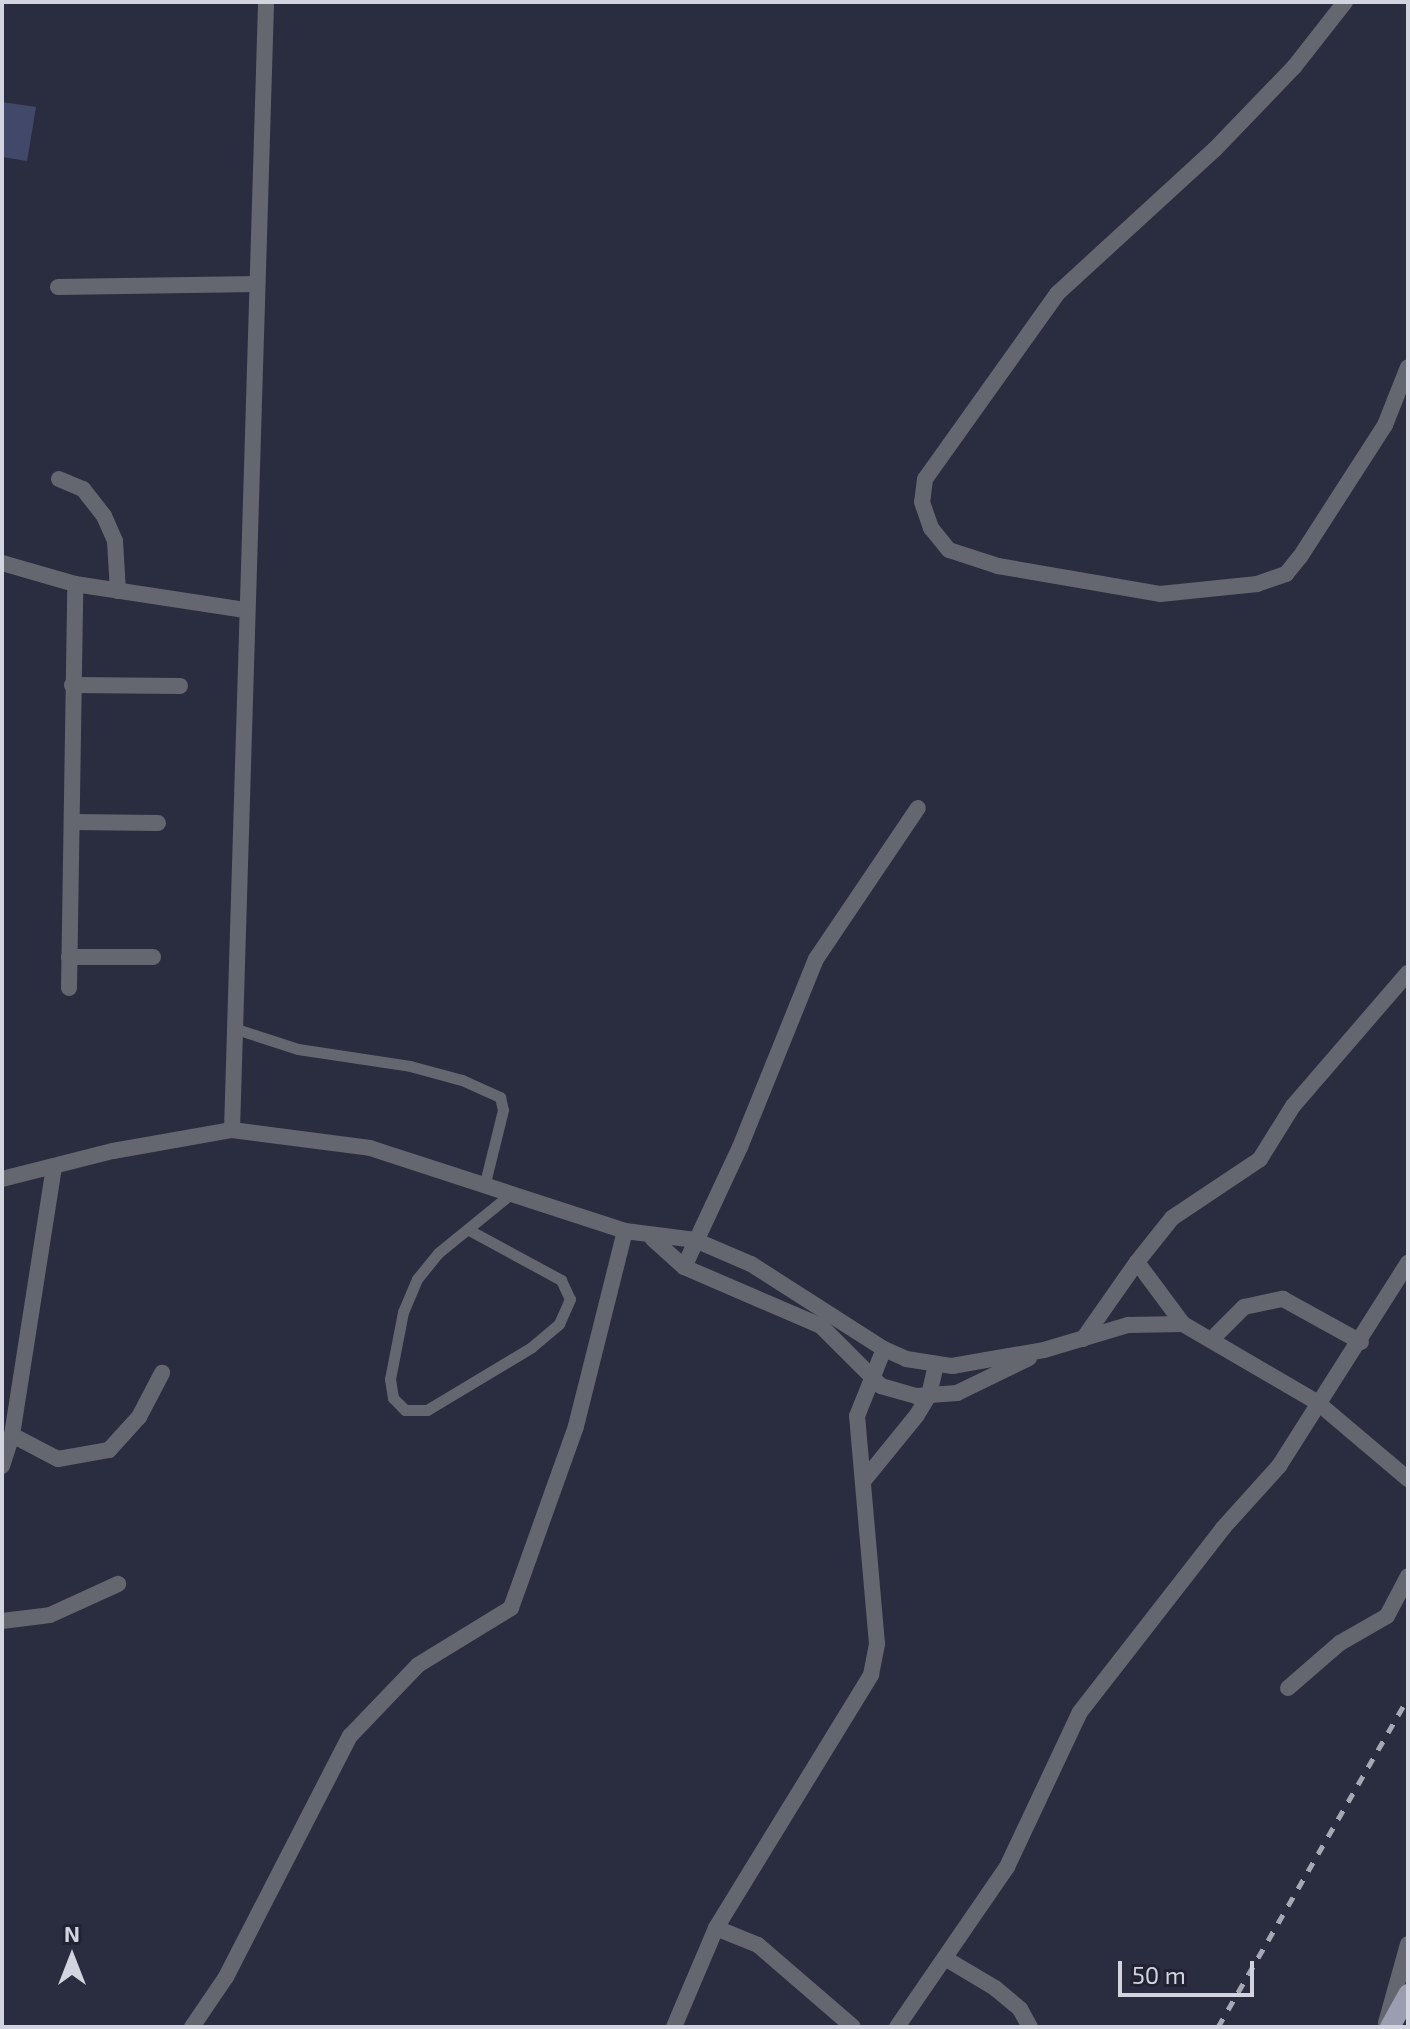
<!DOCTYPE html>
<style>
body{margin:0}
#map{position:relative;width:1410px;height:2029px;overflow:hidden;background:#2a2d3f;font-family:"Exo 2",sans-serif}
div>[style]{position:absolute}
.green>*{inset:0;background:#42486a}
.lane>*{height:11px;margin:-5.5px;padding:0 5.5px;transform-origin:5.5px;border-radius:5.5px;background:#656770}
.street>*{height:16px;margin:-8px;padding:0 8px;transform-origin:8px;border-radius:8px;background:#656770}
.primary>*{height:20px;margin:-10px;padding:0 10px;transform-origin:10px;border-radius:10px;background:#9a9eb0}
.rail>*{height:5px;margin-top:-2.5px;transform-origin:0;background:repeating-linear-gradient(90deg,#a6a8b6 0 10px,transparent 0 20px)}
span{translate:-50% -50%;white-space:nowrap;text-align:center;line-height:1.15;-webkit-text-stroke:6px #212335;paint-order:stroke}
.frame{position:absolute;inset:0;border:4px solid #d2d4e0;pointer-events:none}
.north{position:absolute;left:32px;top:1917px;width:80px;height:80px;-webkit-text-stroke:6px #212335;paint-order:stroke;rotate:0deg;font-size:22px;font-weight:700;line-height:32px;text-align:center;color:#d2d4e0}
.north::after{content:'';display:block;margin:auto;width:28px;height:36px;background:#d2d4e0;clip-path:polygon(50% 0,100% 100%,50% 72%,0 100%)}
.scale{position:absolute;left:1118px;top:1961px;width:136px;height:36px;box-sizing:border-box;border:4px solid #d2d4e0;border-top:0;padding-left:10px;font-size:24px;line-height:28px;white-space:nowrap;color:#d2d4e0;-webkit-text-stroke:6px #212335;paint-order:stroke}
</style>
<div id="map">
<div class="green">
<i style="clip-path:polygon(2px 102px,36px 107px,27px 161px,2px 157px)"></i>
</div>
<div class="lane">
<i style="left:236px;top:1029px;width:65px;rotate:17.9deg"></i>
<i style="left:298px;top:1049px;width:113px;rotate:8.6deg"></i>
<i style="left:410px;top:1066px;width:54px;rotate:15.1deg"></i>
<i style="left:462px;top:1080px;width:42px;rotate:24.1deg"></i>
<i style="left:500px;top:1097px;width:13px;rotate:77deg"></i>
<i style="left:503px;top:1110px;width:75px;rotate:103.9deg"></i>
<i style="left:469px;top:1230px;width:105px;rotate:28.5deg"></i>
<i style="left:561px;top:1280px;width:21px;rotate:65deg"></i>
<i style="left:570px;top:1299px;width:27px;rotate:114deg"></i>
<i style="left:559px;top:1324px;width:35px;rotate:140deg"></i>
<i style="left:532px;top:1347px;width:122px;rotate:149deg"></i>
<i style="left:427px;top:1410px;width:22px;rotate:180deg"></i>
<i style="left:405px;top:1410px;width:17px;rotate:-135deg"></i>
<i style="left:393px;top:1398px;width:19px;rotate:-99deg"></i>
<i style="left:390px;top:1379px;width:68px;rotate:-79deg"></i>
<i style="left:403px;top:1312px;width:36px;rotate:-67deg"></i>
<i style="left:417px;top:1279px;width:33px;rotate:-51deg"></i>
<i style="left:438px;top:1253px;width:97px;rotate:-39.1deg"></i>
</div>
<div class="street">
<i style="left:1345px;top:2px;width:83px;rotate:128.1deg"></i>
<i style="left:1294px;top:67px;width:114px;rotate:133.9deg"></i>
<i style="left:1215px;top:149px;width:214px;rotate:137.5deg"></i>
<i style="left:1057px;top:294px;width:227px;rotate:125.5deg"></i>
<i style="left:925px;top:479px;width:23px;rotate:97deg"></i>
<i style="left:922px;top:502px;width:28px;rotate:71deg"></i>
<i style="left:931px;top:528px;width:28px;rotate:51deg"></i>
<i style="left:949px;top:550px;width:52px;rotate:18.1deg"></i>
<i style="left:998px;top:566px;width:164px;rotate:9.8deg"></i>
<i style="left:1160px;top:594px;width:98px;rotate:-5.9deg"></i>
<i style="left:1257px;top:584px;width:31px;rotate:-19deg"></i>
<i style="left:1286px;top:574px;width:22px;rotate:-51deg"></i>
<i style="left:1300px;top:557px;width:157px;rotate:-57.2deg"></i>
<i style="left:1385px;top:425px;width:62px;rotate:-68.4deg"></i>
<i style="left:58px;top:287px;width:198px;rotate:-0.9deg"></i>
<i style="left:59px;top:479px;width:26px;rotate:23deg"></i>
<i style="left:83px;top:489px;width:34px;rotate:52deg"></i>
<i style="left:104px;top:516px;width:27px;rotate:66deg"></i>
<i style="left:115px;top:541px;width:50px;rotate:86.6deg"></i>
<i style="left:2px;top:563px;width:76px;rotate:16deg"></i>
<i style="left:75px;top:584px;width:172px;rotate:8.7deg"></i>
<i style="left:72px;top:685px;width:108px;rotate:0.5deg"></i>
<i style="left:72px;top:822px;width:86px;rotate:0.7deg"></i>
<i style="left:69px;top:957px;width:84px"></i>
<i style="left:69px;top:988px;width:404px;rotate:-89.1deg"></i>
<i style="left:232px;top:1130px;width:1129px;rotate:-88.27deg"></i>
<i style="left:2px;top:1179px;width:114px;rotate:-14.2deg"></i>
<i style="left:113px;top:1151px;width:121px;rotate:-10deg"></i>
<i style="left:232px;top:1130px;width:139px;rotate:7.4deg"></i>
<i style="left:370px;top:1148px;width:268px;rotate:18deg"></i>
<i style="left:625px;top:1231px;width:71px;rotate:7.3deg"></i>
<i style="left:695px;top:1240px;width:61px;rotate:23.2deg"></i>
<i style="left:751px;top:1264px;width:158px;rotate:32.6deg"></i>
<i style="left:884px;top:1349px;width:24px;rotate:24deg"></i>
<i style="left:906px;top:1359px;width:47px;rotate:8.7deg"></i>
<i style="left:952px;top:1366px;width:93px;rotate:-9.9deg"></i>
<i style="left:1044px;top:1350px;width:88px;rotate:-16.6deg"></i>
<i style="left:1128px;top:1325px;width:55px;rotate:-1deg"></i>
<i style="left:1183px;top:1324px;width:156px;rotate:30.3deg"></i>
<i style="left:1318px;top:1403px;width:118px;rotate:40.2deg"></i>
<i style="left:653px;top:1239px;width:42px;rotate:42.1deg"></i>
<i style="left:684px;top:1267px;width:149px;rotate:23.3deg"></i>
<i style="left:821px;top:1326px;width:85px;rotate:45deg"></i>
<i style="left:881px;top:1386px;width:36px;rotate:16deg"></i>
<i style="left:916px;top:1396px;width:41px;rotate:-4.2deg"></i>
<i style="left:957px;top:1393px;width:80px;rotate:-25.9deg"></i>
<i style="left:684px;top:1267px;width:132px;rotate:-65deg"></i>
<i style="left:740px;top:1147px;width:203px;rotate:-68deg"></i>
<i style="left:816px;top:959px;width:182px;rotate:-56deg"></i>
<i style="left:1183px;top:1324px;width:77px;rotate:-126.6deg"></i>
<i style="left:1137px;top:1262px;width:56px;rotate:-51.5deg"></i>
<i style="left:1172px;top:1218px;width:106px;rotate:-33.8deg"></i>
<i style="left:1260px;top:1159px;width:62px;rotate:-58.1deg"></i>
<i style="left:1293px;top:1106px;width:176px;rotate:-49.2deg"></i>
<i style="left:1083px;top:1339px;width:94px;rotate:-55deg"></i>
<i style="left:1211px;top:1340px;width:47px;rotate:-45deg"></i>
<i style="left:1244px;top:1307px;width:40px;rotate:-12deg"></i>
<i style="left:1283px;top:1299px;width:89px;rotate:28.9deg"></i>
<i style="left:12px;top:1435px;width:52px;rotate:27.6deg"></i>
<i style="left:58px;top:1459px;width:52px;rotate:-10deg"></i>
<i style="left:109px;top:1450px;width:45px;rotate:-47.7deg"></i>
<i style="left:139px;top:1417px;width:50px;rotate:-62.4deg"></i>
<i style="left:2px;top:1466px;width:33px;rotate:-72deg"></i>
<i style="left:12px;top:1435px;width:272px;rotate:-81.1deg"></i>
<i style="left:865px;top:1479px;width:82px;rotate:-50.9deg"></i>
<i style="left:917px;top:1415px;width:23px;rotate:-59deg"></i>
<i style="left:929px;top:1395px;width:31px;rotate:-77deg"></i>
<i style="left:2px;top:1621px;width:48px;rotate:-7.1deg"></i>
<i style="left:50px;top:1615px;width:75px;rotate:-24.5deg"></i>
<i style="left:1288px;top:1688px;width:69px;rotate:-40.9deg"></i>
<i style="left:1340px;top:1643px;width:54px;rotate:-29.9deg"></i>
<i style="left:1387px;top:1616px;width:45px;rotate:-62.3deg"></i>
<i style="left:716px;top:1928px;width:45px;rotate:22deg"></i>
<i style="left:758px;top:1945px;width:125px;rotate:40.8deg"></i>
<i style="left:948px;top:1960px;width:55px;rotate:30.8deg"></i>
<i style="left:995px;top:1988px;width:33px;rotate:40deg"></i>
<i style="left:1020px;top:2009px;width:21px;rotate:61deg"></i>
<i style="left:1386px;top:2023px;width:82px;rotate:-74.4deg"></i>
<i style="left:192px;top:2027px;width:60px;rotate:-55.8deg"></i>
<i style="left:226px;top:1977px;width:271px;rotate:-62.8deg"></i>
<i style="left:350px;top:1736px;width:98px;rotate:-46.2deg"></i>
<i style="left:418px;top:1665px;width:109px;rotate:-31.5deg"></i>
<i style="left:511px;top:1608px;width:193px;rotate:-70.3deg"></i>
<i style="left:576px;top:1426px;width:201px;rotate:-75.9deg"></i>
<i style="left:674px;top:2027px;width:108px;rotate:-67deg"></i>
<i style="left:716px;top:1928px;width:297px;rotate:-58.5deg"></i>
<i style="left:871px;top:1675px;width:32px;rotate:-79deg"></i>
<i style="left:877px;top:1644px;width:229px;rotate:-95deg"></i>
<i style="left:857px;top:1416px;width:72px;rotate:-68.1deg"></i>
<i style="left:897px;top:2027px;width:194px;rotate:-55.5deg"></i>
<i style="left:1007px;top:1867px;width:171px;rotate:-64.8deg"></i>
<i style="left:1080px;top:1712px;width:233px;rotate:-52.1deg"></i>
<i style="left:1223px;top:1528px;width:84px;rotate:-47.9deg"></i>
<i style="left:1279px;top:1466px;width:241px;rotate:-57.6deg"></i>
</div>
<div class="primary">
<i style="left:1390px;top:2027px;width:38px;rotate:-61deg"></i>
</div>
<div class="rail">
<i style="left:1218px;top:2027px;width:380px;rotate:-60deg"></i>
</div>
<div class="frame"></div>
<div class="north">N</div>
<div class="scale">50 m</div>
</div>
